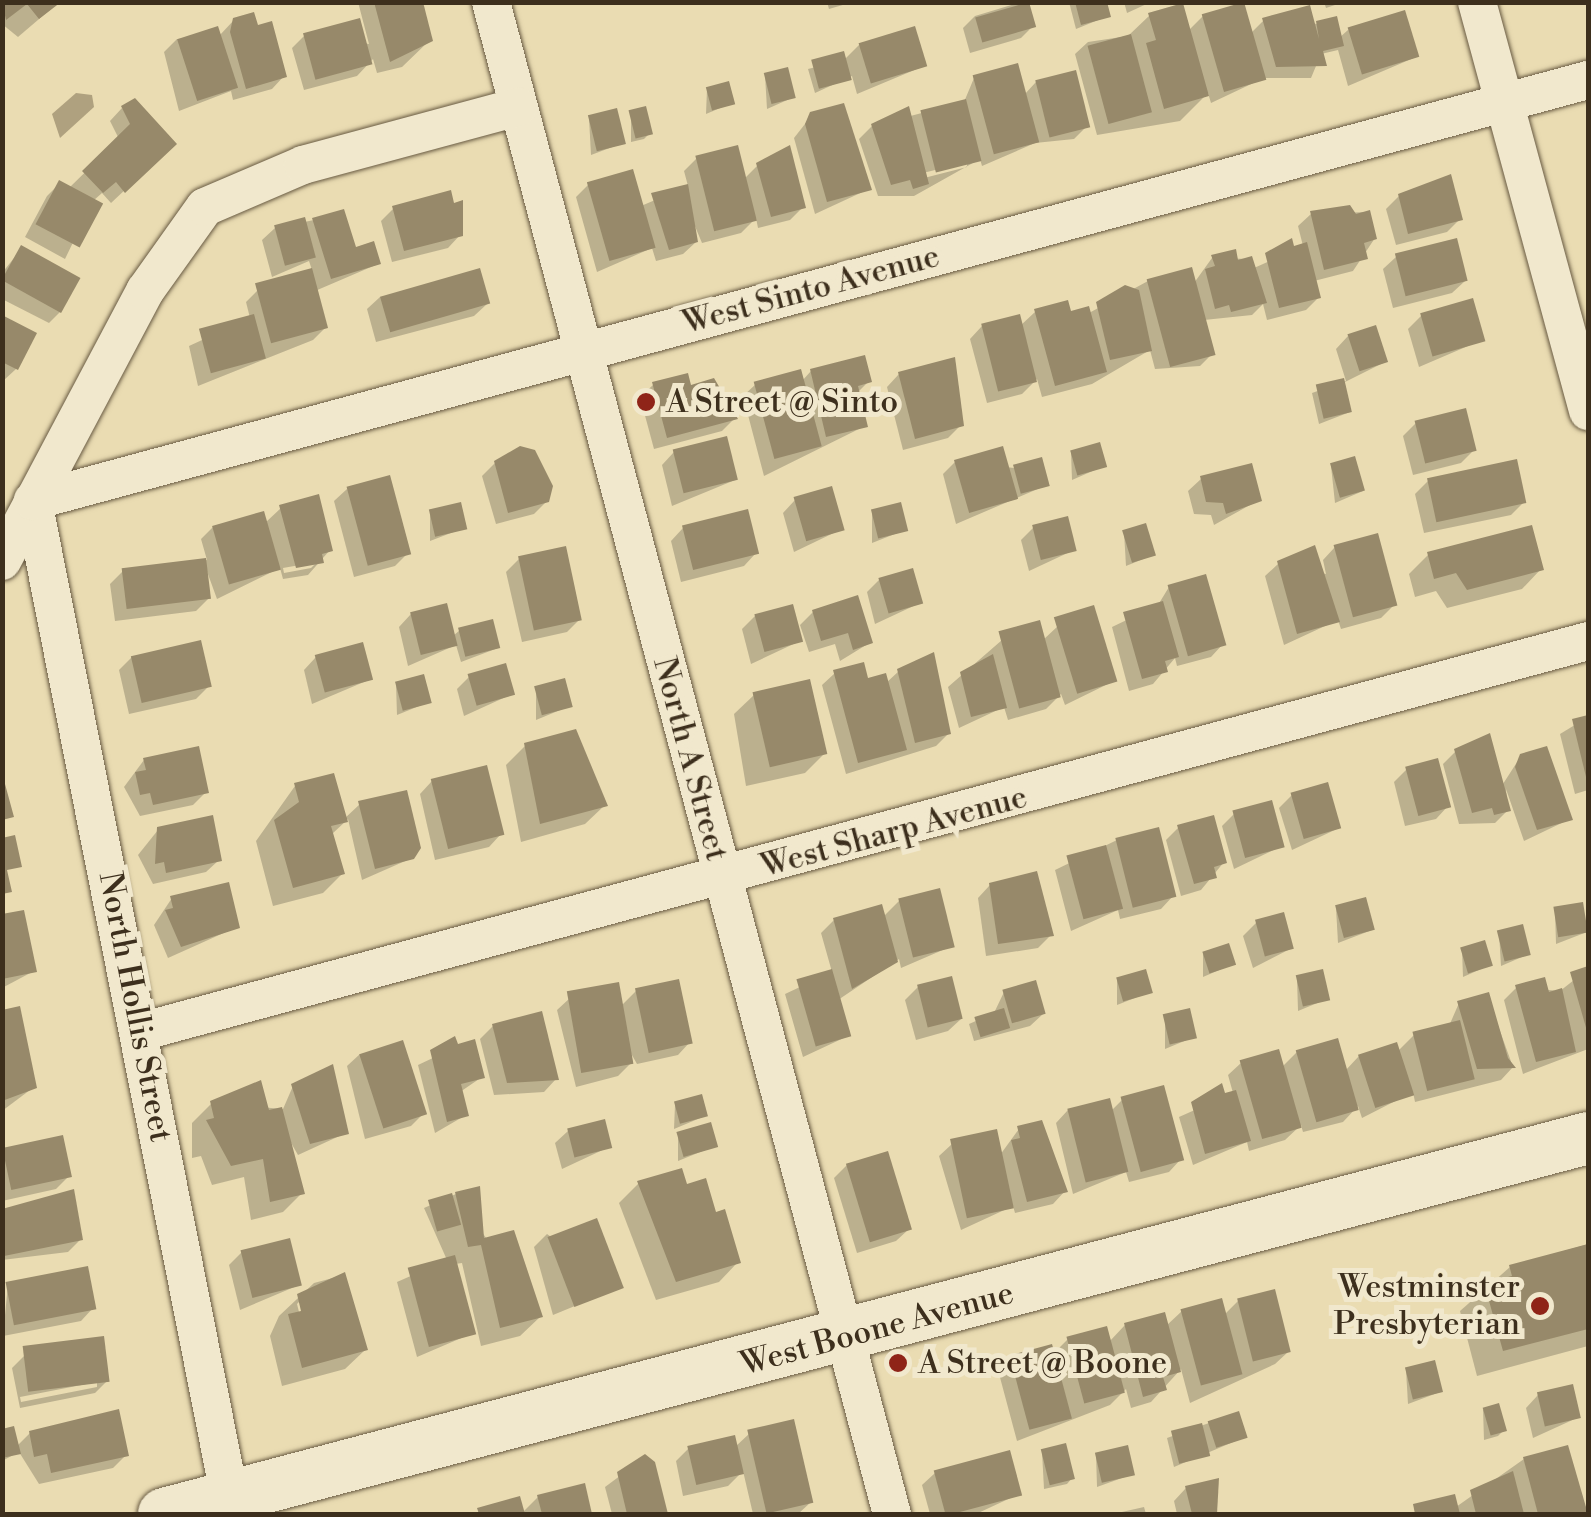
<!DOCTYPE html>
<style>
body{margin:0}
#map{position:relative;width:1591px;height:1517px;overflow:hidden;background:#eadcb2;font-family:"Libre Bodoni",serif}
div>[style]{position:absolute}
.water>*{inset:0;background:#afa17f}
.shadow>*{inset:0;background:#0003}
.building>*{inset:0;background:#97896a;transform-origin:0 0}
.roads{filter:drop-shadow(0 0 2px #685a42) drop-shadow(0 0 2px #685a42)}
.minor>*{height:38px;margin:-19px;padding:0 19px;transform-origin:19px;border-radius:19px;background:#f1e8cd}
.secondary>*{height:52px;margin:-26px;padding:0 26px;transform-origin:26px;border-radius:26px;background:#f1e8cd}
.dots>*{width:28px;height:28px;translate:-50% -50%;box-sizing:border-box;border:5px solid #f1e8cd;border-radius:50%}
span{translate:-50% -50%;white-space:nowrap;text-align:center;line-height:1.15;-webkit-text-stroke:10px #f1e8cd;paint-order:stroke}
.street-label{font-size:32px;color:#3d2f1d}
.poi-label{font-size:32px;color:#3d2f1d}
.left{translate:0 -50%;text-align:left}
.right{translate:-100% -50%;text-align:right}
.frame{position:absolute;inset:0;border:5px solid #3d2f1d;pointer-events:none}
</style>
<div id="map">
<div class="water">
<i style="clip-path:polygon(76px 93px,92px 95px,94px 107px,60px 138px,52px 114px)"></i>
</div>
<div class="shadow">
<i style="clip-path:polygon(2px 2px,59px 2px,18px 37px,2px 24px)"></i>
<i style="clip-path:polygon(358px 2px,421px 2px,430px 40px,402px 67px,377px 73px,373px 59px,357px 76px,304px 90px,292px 48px,305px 35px,369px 44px)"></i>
<i style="clip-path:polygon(827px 2px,853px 2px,829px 9px)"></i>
<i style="clip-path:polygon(1021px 2px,1033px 26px,1021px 38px,970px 53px,963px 28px,975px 16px)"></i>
<i style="clip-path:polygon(1069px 2px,1105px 2px,1108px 16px,1076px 29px)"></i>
<i style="clip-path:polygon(1124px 2px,1151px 2px,1127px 13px)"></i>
<i style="clip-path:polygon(1324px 2px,1344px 2px,1326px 8px)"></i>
<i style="clip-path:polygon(1150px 15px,1188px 31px,1203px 16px,1250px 34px,1264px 20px,1318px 24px,1339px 38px,1348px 30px,1416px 57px,1348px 86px,1338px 50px,1321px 54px,1311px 78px,1264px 78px,1211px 103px,1208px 93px,1180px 121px,1097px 135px,1075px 54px,1088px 42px,1128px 36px)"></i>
<i style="clip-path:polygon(234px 20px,284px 76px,272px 89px,233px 100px,231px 91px,179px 111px,164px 52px,177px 39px,219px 36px)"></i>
<i style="clip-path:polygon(860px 44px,924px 66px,857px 94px,852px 76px,815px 93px,808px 69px,844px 60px)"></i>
<i style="clip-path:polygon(765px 75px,794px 97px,767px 109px)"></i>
<i style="clip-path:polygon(evenodd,974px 78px,1024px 95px,1036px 82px,1087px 126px,1074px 139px,1035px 143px,982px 166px,980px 159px,914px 196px,878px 196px,859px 139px,872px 126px,964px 102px,974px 78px,967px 162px,967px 167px,924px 178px,923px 173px,967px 162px)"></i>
<i style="clip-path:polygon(707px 89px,732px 103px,706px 114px)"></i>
<i style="clip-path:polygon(122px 108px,161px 156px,111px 203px,102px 193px,93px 201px,65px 259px,25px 237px,47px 196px,60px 183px,69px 188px,119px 139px,110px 121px)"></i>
<i style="clip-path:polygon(631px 113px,650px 133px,644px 139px,631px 142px)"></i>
<i style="clip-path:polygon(812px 115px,869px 189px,815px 214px,794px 138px)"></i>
<i style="clip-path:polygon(589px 118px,623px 143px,591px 155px)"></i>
<i style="clip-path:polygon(696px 159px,744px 179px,758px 165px,803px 207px,790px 220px,758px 228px,756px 218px,741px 233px,702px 243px,692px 219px,696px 242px,683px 254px,656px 261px,652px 248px,597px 272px,576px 197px,589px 184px,641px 206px,688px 186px,684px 171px)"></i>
<i style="clip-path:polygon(1399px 196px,1460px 219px,1447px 232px,1396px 245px,1386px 209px)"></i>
<i style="clip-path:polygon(394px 208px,461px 234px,448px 248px,392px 262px,381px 221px)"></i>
<i style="clip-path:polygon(1368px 212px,1375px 238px,1353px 271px,1314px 281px,1319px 297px,1306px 310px,1267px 320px,1263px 304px,1252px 315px,1204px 320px,1212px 354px,1200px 366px,1155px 369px,1150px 350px,1092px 384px,1042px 397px,1037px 379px,1022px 394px,987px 403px,970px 339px,982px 326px,1020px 326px,1035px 312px,1089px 313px,1148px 281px,1194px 283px,1212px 258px,1250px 259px,1254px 268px,1303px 246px,1298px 226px,1311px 214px)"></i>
<i style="clip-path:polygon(314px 220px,378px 264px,315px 291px,326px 327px,313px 340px,198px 386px,189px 346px,250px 318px,246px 302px,258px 290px,312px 270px,309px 261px,272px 277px,262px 240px,275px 228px)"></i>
<i style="clip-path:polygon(22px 248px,62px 310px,49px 323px,2px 299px,2px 273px)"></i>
<i style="clip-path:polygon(1396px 257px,1465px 281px,1452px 293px,1393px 308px,1383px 269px)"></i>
<i style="clip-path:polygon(380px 297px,487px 304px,474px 316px,376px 342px,367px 309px)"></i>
<i style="clip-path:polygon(1421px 316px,1482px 340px,1419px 367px,1408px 329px)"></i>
<i style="clip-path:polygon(2px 318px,16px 369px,3px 381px,2px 381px)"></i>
<i style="clip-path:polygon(1348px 336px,1385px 362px,1343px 383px,1350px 412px,1319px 424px,1312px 393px,1346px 381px,1336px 349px)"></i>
<i style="clip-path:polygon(811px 371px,869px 381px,857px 393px,865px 426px,764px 476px,743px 396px,756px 384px,802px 381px)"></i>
<i style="clip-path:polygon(899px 374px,961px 425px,948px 438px,903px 450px,887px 387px)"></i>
<i style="clip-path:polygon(653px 385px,730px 398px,735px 418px,722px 431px,654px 449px,640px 397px)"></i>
<i style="clip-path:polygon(1416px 423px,1474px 450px,1461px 463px,1413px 475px,1403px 436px)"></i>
<i style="clip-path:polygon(674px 452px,735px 480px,672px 506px,662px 465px)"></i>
<i style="clip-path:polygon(1071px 452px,1104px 466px,1072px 480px)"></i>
<i style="clip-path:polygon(956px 461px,1014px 468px,1047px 485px,956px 524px,943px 474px)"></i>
<i style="clip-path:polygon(495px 463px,547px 501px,534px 514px,496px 524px,482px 476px)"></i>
<i style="clip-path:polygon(1331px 466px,1363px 491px,1335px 503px)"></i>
<i style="clip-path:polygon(1201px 479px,1259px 500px,1214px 525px,1211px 515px,1194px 514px,1188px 491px)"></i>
<i style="clip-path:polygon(1428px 481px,1524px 502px,1511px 515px,1424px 533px,1415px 494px)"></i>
<i style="clip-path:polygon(347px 489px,408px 553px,395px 566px,354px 577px,334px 501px)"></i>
<i style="clip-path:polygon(795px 500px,842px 529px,794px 552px,783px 513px)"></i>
<i style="clip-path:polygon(evenodd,281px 508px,330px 550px,308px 575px,283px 579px,280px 568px,217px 599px,205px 566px,209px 598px,196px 611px,115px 621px,110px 584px,123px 571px,207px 560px,201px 539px,214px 526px,265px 523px,281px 508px,317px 562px,311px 568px,284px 573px,283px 568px,317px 562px)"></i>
<i style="clip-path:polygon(872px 512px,905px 530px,872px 543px)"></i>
<i style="clip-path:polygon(430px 513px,464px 528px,430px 541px)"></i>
<i style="clip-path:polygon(1034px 527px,1074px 550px,1029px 571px,1021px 540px)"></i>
<i style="clip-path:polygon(683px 528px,756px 553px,744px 566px,681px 582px,671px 541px)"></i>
<i style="clip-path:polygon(1124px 532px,1153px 555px,1126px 566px)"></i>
<i style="clip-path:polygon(1335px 547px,1394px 605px,1381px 618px,1341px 629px,1338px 620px,1284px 645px,1265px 576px,1278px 564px,1326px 574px,1323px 560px)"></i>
<i style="clip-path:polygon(1429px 554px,1541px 569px,1522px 589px,1447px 608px,1436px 591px,1415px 597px,1409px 574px)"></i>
<i style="clip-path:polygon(519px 559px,580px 619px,567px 632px,522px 642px,506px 572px)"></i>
<i style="clip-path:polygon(879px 580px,920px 603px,875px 624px,867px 592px)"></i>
<i style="clip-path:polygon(1169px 587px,1223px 644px,1211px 657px,1177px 666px,1175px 658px,1153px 684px,1129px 691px,1112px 627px,1158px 605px)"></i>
<i style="clip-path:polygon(813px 612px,871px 642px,840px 661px,835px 644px,809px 652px,800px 625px)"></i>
<i style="clip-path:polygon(411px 614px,453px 636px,460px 630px,498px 648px,461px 662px,456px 645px,408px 666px,399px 627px)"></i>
<i style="clip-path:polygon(755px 616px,800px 641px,751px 664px,742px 629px)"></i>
<i style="clip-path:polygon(1058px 626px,1114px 681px,1065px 705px,1061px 694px,1046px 709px,1008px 720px,1004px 707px,959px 728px,948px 687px,1002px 640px,1043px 640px)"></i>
<i style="clip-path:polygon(132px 657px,209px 686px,196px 699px,129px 714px,119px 670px)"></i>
<i style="clip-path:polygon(316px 657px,371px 679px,312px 704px,304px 670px)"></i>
<i style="clip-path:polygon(899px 671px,948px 734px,936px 746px,846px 774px,822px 685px,835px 673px,886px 683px)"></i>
<i style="clip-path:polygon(470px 676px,512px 694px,464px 716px,457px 689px)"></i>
<i style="clip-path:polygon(396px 684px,429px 702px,397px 715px)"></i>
<i style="clip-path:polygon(536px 689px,570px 706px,536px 720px)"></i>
<i style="clip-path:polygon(754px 695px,825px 753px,805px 773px,746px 786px,734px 714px)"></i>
<i style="clip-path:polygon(1588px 717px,1588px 790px,1575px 794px,1560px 734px)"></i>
<i style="clip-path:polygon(526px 745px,605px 805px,585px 824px,521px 842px,506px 765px)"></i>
<i style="clip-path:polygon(1456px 751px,1501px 787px,1521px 756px,1570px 819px,1524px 841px,1506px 789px,1508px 810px,1495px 823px,1459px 824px,1443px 764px)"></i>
<i style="clip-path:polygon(144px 760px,206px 792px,193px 805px,140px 816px,124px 787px)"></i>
<i style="clip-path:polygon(1407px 769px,1448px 806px,1436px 819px,1405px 826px,1394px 782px)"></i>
<i style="clip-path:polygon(432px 781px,501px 834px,489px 847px,435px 860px,420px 794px)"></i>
<i style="clip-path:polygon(295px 786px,344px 819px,360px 804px,412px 858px,362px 880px,348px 819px,331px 835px,342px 874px,323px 893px,273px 906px,256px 841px)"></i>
<i style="clip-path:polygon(1292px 795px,1339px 828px,1292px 850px,1279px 808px)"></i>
<i style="clip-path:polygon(1235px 813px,1282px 846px,1234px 869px,1222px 826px)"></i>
<i style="clip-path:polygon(1179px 827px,1224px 862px,1201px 890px,1181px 896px,1166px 840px)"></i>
<i style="clip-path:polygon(158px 830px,219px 860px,206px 872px,153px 884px,138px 855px)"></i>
<i style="clip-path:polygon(1117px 840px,1173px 896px,1161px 909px,1120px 919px,1118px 910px,1071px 931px,1055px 870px)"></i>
<i style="clip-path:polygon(990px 885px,1051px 935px,1038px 948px,986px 956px,978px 898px)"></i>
<i style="clip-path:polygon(172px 898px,237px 927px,168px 958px,154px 925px)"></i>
<i style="clip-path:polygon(900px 900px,952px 946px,901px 968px,899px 959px,838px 1000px,848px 1036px,803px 1057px,785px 994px,832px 972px,821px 933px,834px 920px,883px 917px)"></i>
<i style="clip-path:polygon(1336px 908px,1372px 930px,1338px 943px)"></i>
<i style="clip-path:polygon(1555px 911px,1587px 932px,1556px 944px)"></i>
<i style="clip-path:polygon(2px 917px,34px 971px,2px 988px)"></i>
<i style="clip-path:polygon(1256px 923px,1292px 948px,1253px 968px,1243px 936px)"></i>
<i style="clip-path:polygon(1499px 933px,1529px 954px,1501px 966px)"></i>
<i style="clip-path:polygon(1462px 950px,1490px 965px,1463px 977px)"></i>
<i style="clip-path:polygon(1203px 953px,1233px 964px,1203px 977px)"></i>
<i style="clip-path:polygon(1588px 969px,1588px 1049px,1523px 1074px,1504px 1000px,1517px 987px,1560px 991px)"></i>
<i style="clip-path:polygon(1297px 978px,1327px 999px,1298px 1011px)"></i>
<i style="clip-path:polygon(1117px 980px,1150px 992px,1117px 1005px)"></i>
<i style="clip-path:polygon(918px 987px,961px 1019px,948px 1031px,916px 1040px,905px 1000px)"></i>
<i style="clip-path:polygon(636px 991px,690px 1042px,678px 1055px,637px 1064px,628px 1048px,631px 1063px,618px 1076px,576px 1087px,557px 1010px,570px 998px,621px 1006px)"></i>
<i style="clip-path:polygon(1004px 992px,1043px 1014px,1030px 1026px,974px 1041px,969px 1024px,994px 1013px)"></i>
<i style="clip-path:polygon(1487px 995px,1513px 1067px,1501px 1080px,1415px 1102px,1413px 1092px,1362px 1118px,1358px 1106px,1343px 1122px,1303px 1132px,1301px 1125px,1285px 1140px,1249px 1151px,1247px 1142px,1193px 1165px,1179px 1117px,1233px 1093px,1228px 1075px,1241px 1063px,1281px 1068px,1297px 1052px,1345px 1071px,1359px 1056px,1398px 1051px,1414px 1035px,1449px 1026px,1459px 1003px)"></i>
<i style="clip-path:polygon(2px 1013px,34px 1087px,2px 1111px)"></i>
<i style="clip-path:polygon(1165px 1016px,1194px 1037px,1165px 1049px)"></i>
<i style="clip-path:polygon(493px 1026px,556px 1079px,544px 1092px,494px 1095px,480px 1039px)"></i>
<i style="clip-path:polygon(456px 1047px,482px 1077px,460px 1092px,466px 1115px,435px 1133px,418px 1065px)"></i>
<i style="clip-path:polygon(360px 1054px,424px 1113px,411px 1126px,365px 1139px,347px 1066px)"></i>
<i style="clip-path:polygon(293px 1086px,346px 1133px,298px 1155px,286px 1134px,302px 1193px,283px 1212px,251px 1220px,244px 1177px,212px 1185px,201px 1156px,192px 1158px,192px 1123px,212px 1103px,283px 1109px)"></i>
<i style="clip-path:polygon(1123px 1099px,1181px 1159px,1169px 1172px,1129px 1182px,1126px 1172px,1073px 1194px,1056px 1123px,1068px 1110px,1111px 1111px)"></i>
<i style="clip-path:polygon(675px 1105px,705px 1116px,674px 1129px)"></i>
<i style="clip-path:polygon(1019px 1129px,1065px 1191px,1053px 1204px,1015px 1213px,1013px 1206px,961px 1230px,939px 1156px,952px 1144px,1000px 1155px)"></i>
<i style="clip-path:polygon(568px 1131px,609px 1147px,562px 1169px,555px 1143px)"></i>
<i style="clip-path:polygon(678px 1134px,715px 1146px,678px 1161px)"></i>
<i style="clip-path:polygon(2px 1153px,69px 1176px,56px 1189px,2px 1201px)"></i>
<i style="clip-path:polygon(847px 1165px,909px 1229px,896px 1241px,857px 1253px,834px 1178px)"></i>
<i style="clip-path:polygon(639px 1183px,685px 1187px,714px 1215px,738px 1262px,719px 1282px,656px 1300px,619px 1203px)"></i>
<i style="clip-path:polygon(456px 1194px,540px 1317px,520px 1336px,481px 1346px,462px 1263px,455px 1264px,473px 1333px,417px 1357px,397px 1282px,447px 1260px,424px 1208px)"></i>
<i style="clip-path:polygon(2px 1211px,81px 1239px,68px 1252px,2px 1260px)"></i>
<i style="clip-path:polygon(547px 1234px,621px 1287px,553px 1315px,534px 1247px)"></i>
<i style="clip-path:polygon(1588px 1244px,1588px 1346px,1477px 1376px,1460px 1311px,1510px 1267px)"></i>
<i style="clip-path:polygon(242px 1252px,299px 1285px,240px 1310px,229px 1265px)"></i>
<i style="clip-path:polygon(evenodd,344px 1275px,365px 1350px,345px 1369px,282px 1386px,270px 1336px,279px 1316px,314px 1283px,344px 1275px,301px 1300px,302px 1324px,297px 1304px,301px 1300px)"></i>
<i style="clip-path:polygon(8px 1284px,93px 1308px,81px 1321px,3px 1336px)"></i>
<i style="clip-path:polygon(1238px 1301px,1288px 1352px,1275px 1364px,1190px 1403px,1181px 1369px,1151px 1402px,1131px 1408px,1126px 1389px,1110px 1405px,1017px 1441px,998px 1370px,1011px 1357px,1053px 1354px,1068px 1339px,1109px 1342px,1125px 1325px,1166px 1326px,1182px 1311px,1224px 1315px)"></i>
<i style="clip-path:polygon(evenodd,25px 1355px,107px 1381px,95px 1393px,20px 1408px,12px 1368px,25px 1355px,97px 1382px,97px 1387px,21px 1402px,20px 1397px,97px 1382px)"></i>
<i style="clip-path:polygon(1406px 1370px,1440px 1392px,1408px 1404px)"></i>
<i style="clip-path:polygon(1538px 1395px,1579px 1417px,1533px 1438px,1526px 1408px)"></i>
<i style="clip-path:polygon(1483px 1409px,1504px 1430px,1498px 1436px,1484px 1440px)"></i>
<i style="clip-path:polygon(1209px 1423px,1245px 1437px,1174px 1467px,1167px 1438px)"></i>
<i style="clip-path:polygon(2px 1431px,16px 1447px,30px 1433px,126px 1455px,113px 1468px,39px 1484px,19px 1452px,2px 1461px)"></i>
<i style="clip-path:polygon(750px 1433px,811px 1502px,798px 1514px,753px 1514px,743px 1471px,728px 1486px,683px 1496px,676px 1461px,689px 1448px,735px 1447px)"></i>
<i style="clip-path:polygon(1566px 1448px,1585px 1514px,1406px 1514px,1456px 1507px,1524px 1459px)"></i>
<i style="clip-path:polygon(1042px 1452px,1072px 1478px,1067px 1484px,1044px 1489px)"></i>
<i style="clip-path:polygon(1096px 1455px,1133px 1474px,1097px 1487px)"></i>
<i style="clip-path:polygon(644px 1458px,665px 1514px,612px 1514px,605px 1487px)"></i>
<i style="clip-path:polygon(935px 1473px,1019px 1494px,976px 1514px,930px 1514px,922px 1485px)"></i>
<i style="clip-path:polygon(1216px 1481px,1215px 1514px,1177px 1514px,1174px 1501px,1186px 1488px)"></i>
<i style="clip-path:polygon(583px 1486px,590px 1514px,474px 1514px,522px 1513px,538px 1497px)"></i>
<i style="clip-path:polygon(1144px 1507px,1146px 1514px,1112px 1514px,1113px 1514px)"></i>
</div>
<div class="building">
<i style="clip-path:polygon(2px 2px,61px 2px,39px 19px,27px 4px,6px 20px)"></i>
<i style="clip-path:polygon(374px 2px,423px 2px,433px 41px,390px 62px)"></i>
<i style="left:1029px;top:2px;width:26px;height:56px;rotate:74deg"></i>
<i style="clip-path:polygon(1075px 2px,1107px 2px,1111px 17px,1081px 25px)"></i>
<i style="left:1244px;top:2px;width:81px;height:44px;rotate:74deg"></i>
<i style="clip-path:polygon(1183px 3px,1209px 96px,1164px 109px,1146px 43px,1156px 40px,1148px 13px)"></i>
<i style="clip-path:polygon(1310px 5px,1319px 39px,1316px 21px,1337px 16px,1344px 46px,1323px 51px,1327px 66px,1276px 67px,1262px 18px)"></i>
<i style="left:1405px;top:10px;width:49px;height:60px;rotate:73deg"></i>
<i style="clip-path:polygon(254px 12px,258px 25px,272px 21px,287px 77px,246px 89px,230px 32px,233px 18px)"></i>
<i style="left:360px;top:18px;width:48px;height:59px;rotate:75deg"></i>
<i style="left:218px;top:26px;width:65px;height:43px;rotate:72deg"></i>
<i style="left:915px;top:26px;width:42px;height:59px;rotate:73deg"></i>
<i style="left:1131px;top:34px;width:81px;height:45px;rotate:75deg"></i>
<i style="left:844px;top:51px;width:30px;height:34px;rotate:75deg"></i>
<i style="left:1018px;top:63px;width:82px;height:47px;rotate:75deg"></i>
<i style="left:788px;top:67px;width:32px;height:25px;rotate:76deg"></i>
<i style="left:1076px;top:70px;width:59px;height:42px;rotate:76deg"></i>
<i style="left:729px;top:81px;width:24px;height:24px;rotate:75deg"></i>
<i style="clip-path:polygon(135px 98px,177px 144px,125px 193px,116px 182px,103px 193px,82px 171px,130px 124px,121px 106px)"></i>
<i style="left:966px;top:99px;width:64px;height:47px;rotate:76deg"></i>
<i style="clip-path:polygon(844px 103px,872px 190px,827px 202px,805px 124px,810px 112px)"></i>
<i style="left:646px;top:106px;width:29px;height:18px;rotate:76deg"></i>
<i style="clip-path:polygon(909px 106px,929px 184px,913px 189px,910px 180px,891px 185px,871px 124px)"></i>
<i style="left:617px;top:108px;width:37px;height:30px;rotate:76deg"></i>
<i style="left:738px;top:145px;width:78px;height:44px;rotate:76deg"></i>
<i style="clip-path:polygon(790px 145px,806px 208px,771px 217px,756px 163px)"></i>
<i style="left:633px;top:169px;width:82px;height:48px;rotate:74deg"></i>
<i style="clip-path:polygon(1451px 174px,1463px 220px,1408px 234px,1398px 194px)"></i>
<i style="left:59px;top:180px;width:50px;height:50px;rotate:28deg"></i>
<i style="clip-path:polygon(688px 184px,698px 242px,669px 250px,651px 193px)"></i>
<i style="clip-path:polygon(451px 190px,454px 203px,463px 200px,463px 236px,404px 251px,392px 206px)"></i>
<i style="clip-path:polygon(1350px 205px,1356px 214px,1370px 210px,1377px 239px,1364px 243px,1368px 259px,1324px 270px,1310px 211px)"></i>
<i style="clip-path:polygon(344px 209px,356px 247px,374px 241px,381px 264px,331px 279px,312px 218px)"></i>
<i style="left:305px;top:217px;width:42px;height:32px;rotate:75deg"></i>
<i style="clip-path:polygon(1292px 238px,1294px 246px,1307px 242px,1321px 298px,1279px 308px,1265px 253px)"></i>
<i style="left:1457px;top:238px;width:44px;height:64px;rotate:76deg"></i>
<i style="left:21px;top:245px;width:68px;height:40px;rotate:29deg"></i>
<i style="clip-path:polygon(1236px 249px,1238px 260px,1252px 256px,1267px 303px,1231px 312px,1229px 305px,1215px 309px,1205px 269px,1215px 266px,1211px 255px)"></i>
<i style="left:1192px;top:267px;width:91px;height:47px;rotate:75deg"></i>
<i style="left:312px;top:268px;width:62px;height:59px;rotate:75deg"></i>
<i style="left:480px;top:268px;width:37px;height:104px;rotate:74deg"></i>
<i style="clip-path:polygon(1125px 285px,1139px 290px,1152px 351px,1110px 360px,1096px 302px)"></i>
<i style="left:1473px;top:298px;width:45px;height:55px;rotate:74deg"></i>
<i style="clip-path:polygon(1068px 300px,1071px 311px,1089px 306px,1107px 372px,1055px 386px,1034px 309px)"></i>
<i style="left:254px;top:314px;width:46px;height:57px;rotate:75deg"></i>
<i style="left:1020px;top:314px;width:70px;height:40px;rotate:76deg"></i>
<i style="clip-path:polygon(2px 315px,37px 333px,18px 370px,2px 362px)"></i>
<i style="left:1376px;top:325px;width:39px;height:30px;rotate:72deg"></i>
<i style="clip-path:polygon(865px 355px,872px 382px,858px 386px,868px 427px,826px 437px,810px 369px)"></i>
<i style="clip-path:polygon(955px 357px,964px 426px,915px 439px,898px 372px)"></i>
<i style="left:801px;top:369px;width:80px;height:49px;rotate:75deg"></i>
<i style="clip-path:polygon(688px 373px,691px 385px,714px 378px,738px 419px,667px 438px,652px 382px)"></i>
<i style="left:1344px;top:378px;width:35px;height:29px;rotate:77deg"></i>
<i style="left:1466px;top:408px;width:44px;height:53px;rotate:76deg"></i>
<i style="left:727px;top:436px;width:45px;height:56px;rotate:76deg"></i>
<i style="left:1100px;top:442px;width:26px;height:31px;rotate:74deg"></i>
<i style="clip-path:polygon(520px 446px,535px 450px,553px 486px,549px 502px,508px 513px,494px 461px)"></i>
<i style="left:1003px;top:446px;width:55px;height:51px;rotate:74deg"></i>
<i style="left:1355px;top:456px;width:36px;height:26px;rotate:74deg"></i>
<i style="left:1042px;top:457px;width:30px;height:30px;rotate:75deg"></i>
<i style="left:1517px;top:459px;width:45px;height:92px;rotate:78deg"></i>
<i style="clip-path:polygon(1252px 463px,1262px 501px,1226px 514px,1223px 503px,1206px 502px,1200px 476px)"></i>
<i style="left:390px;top:475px;width:82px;height:45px;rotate:75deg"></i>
<i style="left:832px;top:486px;width:46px;height:40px;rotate:74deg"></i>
<i style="clip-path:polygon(319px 494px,333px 551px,322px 554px,324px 563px,296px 568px,279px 505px)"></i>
<i style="left:461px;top:502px;width:28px;height:33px;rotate:77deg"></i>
<i style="left:901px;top:502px;width:30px;height:31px;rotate:76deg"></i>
<i style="left:748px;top:509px;width:46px;height:68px;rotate:76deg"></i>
<i style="left:264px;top:511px;width:61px;height:54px;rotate:74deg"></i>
<i style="left:1068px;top:516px;width:36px;height:37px;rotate:76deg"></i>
<i style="left:1146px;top:523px;width:34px;height:25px;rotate:73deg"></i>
<i style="clip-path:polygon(1532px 525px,1544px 570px,1467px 590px,1456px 573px,1434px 579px,1427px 552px)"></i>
<i style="left:1378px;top:533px;width:75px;height:46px;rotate:75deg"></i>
<i style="clip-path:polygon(1315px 545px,1340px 622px,1297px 634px,1277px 561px)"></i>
<i style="left:566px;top:546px;width:76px;height:49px;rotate:78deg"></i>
<i style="left:206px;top:558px;width:41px;height:85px;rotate:83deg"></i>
<i style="left:913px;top:568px;width:37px;height:36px;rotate:74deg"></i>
<i style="left:1206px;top:574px;width:74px;height:40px;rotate:74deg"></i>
<i style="clip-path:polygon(858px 595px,873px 643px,853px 650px,848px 633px,821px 641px,812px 610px)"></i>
<i style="clip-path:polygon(1163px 601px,1179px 657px,1165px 661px,1168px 672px,1142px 679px,1123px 612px)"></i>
<i style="left:447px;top:603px;width:44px;height:38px;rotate:76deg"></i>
<i style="left:793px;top:604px;width:39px;height:40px;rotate:75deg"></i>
<i style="left:1094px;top:605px;width:80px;height:42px;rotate:73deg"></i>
<i style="left:493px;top:619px;width:30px;height:36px;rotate:76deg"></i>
<i style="left:1040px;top:620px;width:80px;height:43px;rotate:75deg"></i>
<i style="left:201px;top:640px;width:48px;height:72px;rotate:77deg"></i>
<i style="left:363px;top:642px;width:39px;height:50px;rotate:75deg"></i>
<i style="clip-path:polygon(934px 652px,951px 734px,915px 743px,897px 669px)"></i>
<i style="clip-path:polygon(993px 654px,1007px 708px,971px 717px,960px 672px)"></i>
<i style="clip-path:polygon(864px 662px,868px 678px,886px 673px,907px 750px,858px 763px,833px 670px)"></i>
<i style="left:506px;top:663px;width:33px;height:40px;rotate:74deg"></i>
<i style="left:424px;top:674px;width:30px;height:30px;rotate:75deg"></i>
<i style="left:565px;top:678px;width:30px;height:32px;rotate:75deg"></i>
<i style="left:810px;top:679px;width:77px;height:59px;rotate:77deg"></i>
<i style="clip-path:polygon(1588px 715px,1588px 781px,1587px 781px,1572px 719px)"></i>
<i style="clip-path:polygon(576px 729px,608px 806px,540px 824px,524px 743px)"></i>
<i style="clip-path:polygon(1490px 733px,1511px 811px,1494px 815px,1492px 808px,1472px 813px,1454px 749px)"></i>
<i style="clip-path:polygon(199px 746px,209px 793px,153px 805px,150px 793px,140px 795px,135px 772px,146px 770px,143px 758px)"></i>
<i style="clip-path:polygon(1547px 746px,1573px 820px,1537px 830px,1515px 767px,1520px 754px)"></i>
<i style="left:1438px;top:758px;width:51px;height:34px;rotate:75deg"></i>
<i style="left:487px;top:765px;width:72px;height:58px;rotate:76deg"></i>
<i style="clip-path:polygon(2px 773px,14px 817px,2px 820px)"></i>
<i style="clip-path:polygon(334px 773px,348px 822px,331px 826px,345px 874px,293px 888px,274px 820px,299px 802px,294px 783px)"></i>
<i style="left:1328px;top:782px;width:48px;height:39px;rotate:74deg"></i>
<i style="clip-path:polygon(407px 790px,421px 848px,414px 859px,375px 869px,358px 801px)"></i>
<i style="left:1272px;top:800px;width:49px;height:41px;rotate:75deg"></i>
<i style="clip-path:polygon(213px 815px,222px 861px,166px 873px,164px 862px,155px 864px,157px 827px)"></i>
<i style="clip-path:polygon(1214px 815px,1227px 863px,1214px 867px,1217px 878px,1194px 884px,1177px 825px)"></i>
<i style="left:1159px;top:827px;width:72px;height:45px;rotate:76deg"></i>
<i style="clip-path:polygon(15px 835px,22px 867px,7px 870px,12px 892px,2px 894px,2px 838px)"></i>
<i style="left:1106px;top:845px;width:66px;height:41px;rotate:75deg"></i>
<i style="clip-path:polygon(1037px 871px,1054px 936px,998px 944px,989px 883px)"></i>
<i style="clip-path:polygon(229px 882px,240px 928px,181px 947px,165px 910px,173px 908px,170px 896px)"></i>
<i style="left:940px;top:888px;width:61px;height:43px;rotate:76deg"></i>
<i style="left:1366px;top:897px;width:34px;height:32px;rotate:75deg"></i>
<i style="left:1583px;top:902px;width:31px;height:30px;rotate:81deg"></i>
<i style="clip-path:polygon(882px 904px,898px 962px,852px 989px,833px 918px)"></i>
<i style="clip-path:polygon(24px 910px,37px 972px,2px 979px,2px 914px)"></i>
<i style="left:1284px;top:912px;width:38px;height:30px;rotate:75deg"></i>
<i style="left:1523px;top:924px;width:32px;height:27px;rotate:76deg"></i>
<i style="left:1485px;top:940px;width:27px;height:26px;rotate:73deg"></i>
<i style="left:1229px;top:943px;width:23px;height:28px;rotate:72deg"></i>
<i style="clip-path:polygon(1588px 966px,1588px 1031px,1587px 1031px,1570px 972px)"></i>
<i style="left:832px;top:969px;width:70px;height:37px;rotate:74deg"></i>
<i style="left:1146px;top:969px;width:25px;height:31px;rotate:74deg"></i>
<i style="left:1323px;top:969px;width:32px;height:28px;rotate:77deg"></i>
<i style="left:952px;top:976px;width:44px;height:36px;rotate:76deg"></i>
<i style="clip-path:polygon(1545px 977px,1549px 992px,1562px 988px,1576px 1052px,1536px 1062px,1515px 985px)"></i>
<i style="left:679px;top:979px;width:66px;height:45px;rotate:78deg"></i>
<i style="left:1036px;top:980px;width:35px;height:35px;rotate:74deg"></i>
<i style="left:619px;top:982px;width:83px;height:53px;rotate:80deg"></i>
<i style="clip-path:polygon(1489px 992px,1508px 1058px,1516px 1068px,1477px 1069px,1457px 1001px)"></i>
<i style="clip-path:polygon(20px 1006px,37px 1088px,2px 1101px,2px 1010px)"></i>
<i style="left:1004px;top:1008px;width:21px;height:31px;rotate:73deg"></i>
<i style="left:1190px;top:1008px;width:31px;height:28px;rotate:77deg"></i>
<i style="clip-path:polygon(542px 1011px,559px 1080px,507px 1083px,492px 1024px)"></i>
<i style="left:1460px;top:1020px;width:61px;height:49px;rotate:76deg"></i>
<i style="clip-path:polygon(455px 1036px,458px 1044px,475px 1039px,485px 1078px,461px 1084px,469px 1116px,447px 1122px,430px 1050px)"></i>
<i style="left:1338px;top:1038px;width:75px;height:44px;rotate:74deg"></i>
<i style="left:403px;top:1040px;width:78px;height:46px;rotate:72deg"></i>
<i style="left:1397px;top:1042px;width:56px;height:41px;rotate:72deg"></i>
<i style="left:1279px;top:1049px;width:82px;height:41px;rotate:74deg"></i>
<i style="clip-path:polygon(333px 1064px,349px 1134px,310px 1144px,291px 1084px)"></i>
<i style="clip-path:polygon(261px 1080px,269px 1110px,282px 1107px,305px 1194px,270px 1202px,263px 1159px,231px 1166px,206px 1120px,214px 1118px,210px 1101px)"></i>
<i style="clip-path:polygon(1222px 1083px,1225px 1093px,1236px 1090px,1251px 1141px,1205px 1154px,1191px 1102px)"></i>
<i style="left:1164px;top:1085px;width:78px;height:45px;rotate:75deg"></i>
<i style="left:702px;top:1094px;width:23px;height:29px;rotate:75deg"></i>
<i style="left:1110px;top:1098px;width:76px;height:44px;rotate:76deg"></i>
<i style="left:605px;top:1119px;width:30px;height:39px;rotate:76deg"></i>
<i style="clip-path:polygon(1042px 1120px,1068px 1192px,1027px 1202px,1011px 1140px,1020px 1138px,1017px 1126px)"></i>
<i style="left:711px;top:1122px;width:26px;height:36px;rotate:74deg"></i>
<i style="left:997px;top:1129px;width:81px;height:48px;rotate:78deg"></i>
<i style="left:63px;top:1135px;width:43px;height:62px;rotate:78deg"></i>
<i style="left:888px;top:1151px;width:82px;height:44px;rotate:73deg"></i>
<i style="clip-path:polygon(682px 1168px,687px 1184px,706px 1178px,716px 1212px,725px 1209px,741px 1263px,676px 1282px,637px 1181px)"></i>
<i style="clip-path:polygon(480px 1186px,484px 1238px,514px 1230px,543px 1317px,500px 1328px,481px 1245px,468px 1247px,455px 1192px)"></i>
<i style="clip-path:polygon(74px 1189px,83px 1240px,4px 1256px,2px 1209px)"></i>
<i style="left:452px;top:1193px;width:33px;height:25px;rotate:74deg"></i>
<i style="left:597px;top:1218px;width:75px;height:53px;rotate:69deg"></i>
<i style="left:290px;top:1238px;width:49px;height:51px;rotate:76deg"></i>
<i style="clip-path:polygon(1588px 1244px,1588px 1329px,1503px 1351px,1484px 1283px,1512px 1276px,1509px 1265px)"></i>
<i style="left:455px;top:1255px;width:82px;height:49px;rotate:75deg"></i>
<i style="left:88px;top:1266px;width:44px;height:84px;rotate:79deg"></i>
<i style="clip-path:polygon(345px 1272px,368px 1350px,302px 1368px,288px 1314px,301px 1311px,297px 1294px)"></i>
<i style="left:1275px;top:1289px;width:65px;height:39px;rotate:76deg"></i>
<i style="left:1222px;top:1298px;width:79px;height:43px;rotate:75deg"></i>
<i style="clip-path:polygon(1165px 1312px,1181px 1372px,1163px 1377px,1167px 1390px,1143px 1397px,1124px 1323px)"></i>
<i style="left:1107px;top:1326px;width:69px;height:42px;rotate:75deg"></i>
<i style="left:104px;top:1336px;width:46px;height:82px;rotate:83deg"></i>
<i style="left:1052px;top:1344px;width:77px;height:44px;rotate:75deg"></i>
<i style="left:1435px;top:1360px;width:33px;height:31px;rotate:76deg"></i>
<i style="left:1573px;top:1384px;width:35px;height:37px;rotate:77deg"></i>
<i style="left:1499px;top:1403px;width:29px;height:17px;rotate:74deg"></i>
<i style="clip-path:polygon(119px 1409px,129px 1456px,51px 1473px,47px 1454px,34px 1457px,29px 1431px)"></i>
<i style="left:1239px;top:1411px;width:28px;height:33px;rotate:72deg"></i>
<i style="left:794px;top:1419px;width:86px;height:48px;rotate:77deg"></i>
<i style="left:1202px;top:1423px;width:34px;height:32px;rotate:76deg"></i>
<i style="clip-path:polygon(14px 1426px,21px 1454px,2px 1458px,2px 1429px)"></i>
<i style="left:735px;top:1435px;width:40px;height:49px;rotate:77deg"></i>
<i style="left:1066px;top:1443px;width:37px;height:26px;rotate:76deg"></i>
<i style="left:1128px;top:1445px;width:31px;height:34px;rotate:77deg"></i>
<i style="clip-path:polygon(1568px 1445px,1588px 1514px,1538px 1514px,1523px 1457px)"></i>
<i style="left:1010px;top:1450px;width:47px;height:79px;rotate:75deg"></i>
<i style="clip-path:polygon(645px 1454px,655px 1462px,668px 1514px,627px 1514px,617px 1472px)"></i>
<i style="clip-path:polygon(1513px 1471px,1524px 1514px,1476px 1514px,1470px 1490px)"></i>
<i style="clip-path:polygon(1219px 1478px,1217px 1514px,1192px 1514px,1185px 1486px)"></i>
<i style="clip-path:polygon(585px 1483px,592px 1514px,542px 1514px,537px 1495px)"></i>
<i style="clip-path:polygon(1455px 1494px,1460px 1514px,1415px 1514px,1413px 1504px)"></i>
<i style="clip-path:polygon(520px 1496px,525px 1514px,479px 1514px,477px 1508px)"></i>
</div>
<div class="roads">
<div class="minor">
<i style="left:491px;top:2px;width:1564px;rotate:75.15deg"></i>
<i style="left:1477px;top:2px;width:424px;rotate:74.8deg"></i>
<i style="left:2px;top:561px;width:306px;rotate:-62.1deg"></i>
<i style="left:145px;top:291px;width:103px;rotate:-54.5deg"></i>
<i style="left:205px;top:207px;width:107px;rotate:-23.2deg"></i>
<i style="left:303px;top:165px;width:223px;rotate:-15.1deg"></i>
<i style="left:140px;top:1032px;width:1500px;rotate:-15.11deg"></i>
<i style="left:233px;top:1514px;width:1033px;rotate:-101.17deg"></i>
<i style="left:33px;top:501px;width:1611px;rotate:-15.15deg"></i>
</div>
<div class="secondary">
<i style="left:164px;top:1514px;width:1473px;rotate:-14.79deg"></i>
</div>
</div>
<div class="dots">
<i style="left:646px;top:402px;background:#8f2418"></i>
<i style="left:1540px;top:1306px;background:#8f2418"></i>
<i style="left:898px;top:1363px;background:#8f2418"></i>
</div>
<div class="street-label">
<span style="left:811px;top:290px;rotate:-15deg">West Sinto Avenue</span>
<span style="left:690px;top:759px;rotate:75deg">North A Street</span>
<span style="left:894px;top:832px;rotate:-15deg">West Sharp Avenue</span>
<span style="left:135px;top:1007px;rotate:79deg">North Hollis Street</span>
<span style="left:877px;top:1329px;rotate:-15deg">West Boone Avenue</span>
</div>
<div class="poi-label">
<span class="left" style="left:666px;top:402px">A Street @ Sinto</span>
<span class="right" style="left:1520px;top:1306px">Westminster<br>Presbyterian</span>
<span class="left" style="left:918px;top:1363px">A Street @ Boone</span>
</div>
<div class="frame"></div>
</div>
